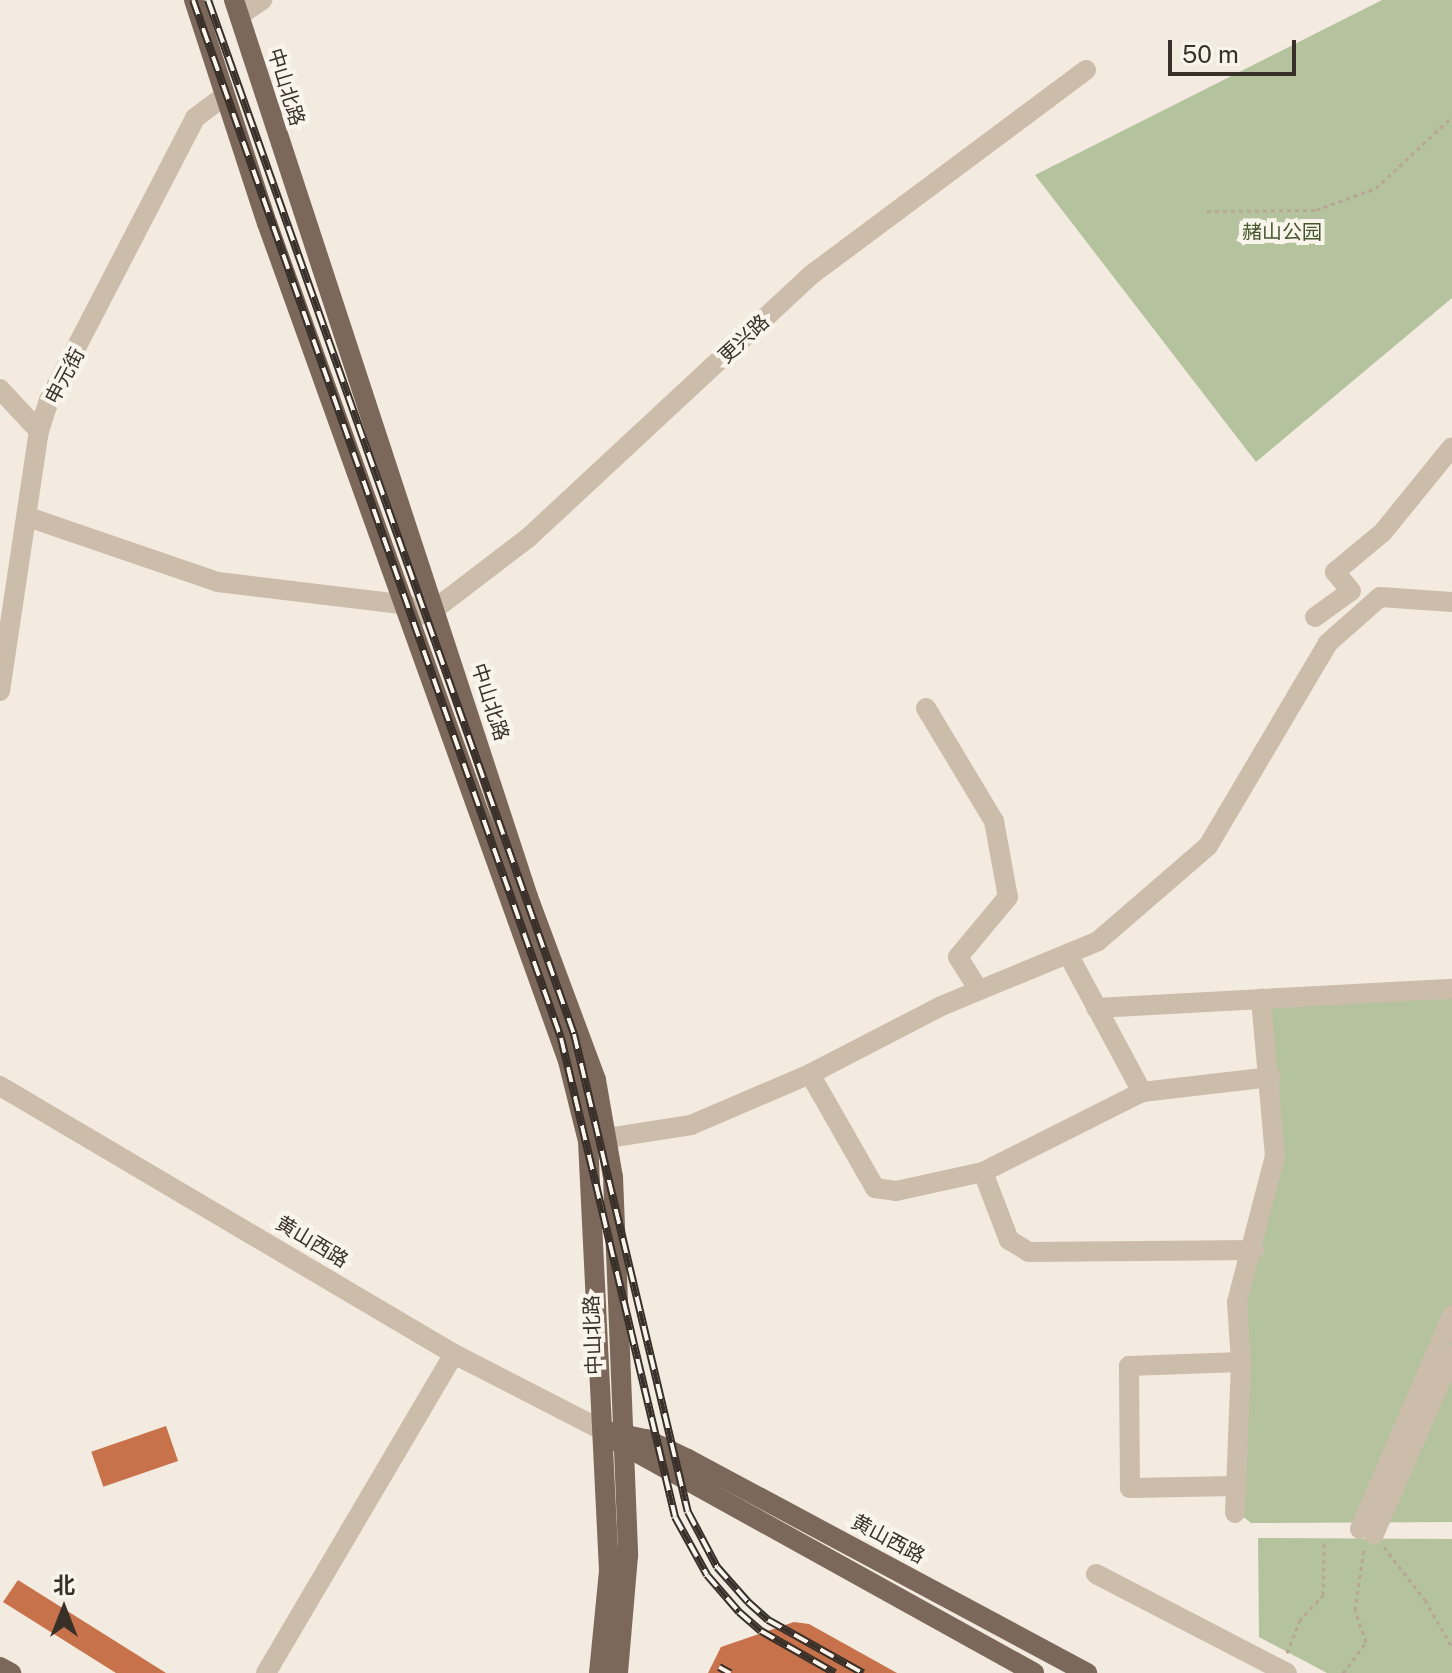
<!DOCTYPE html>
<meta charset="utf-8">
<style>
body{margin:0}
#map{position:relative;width:1452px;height:1673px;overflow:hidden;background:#f3ebdf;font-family:"Public Sans","Noto Sans SC",sans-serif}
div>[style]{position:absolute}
.green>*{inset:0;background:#b4c39e}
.building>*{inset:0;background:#c7724a;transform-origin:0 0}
.path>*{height:3px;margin-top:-1.5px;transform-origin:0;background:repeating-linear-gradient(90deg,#b8a695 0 4px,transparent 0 8px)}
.minor>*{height:20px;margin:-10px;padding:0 10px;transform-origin:10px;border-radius:10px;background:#ccbcaa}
.major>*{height:20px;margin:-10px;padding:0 10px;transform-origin:10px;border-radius:10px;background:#7b685b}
.rail>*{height:8px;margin-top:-4px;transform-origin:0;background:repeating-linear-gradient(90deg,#faf5ec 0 15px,#39302a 0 30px);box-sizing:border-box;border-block:2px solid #39302a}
span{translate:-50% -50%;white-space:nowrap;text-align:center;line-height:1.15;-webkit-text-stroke:8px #faf5ec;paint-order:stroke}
.street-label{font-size:20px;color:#39302a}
.park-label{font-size:20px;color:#45582d}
.north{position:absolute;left:24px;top:1569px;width:80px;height:80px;-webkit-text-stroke:6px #faf5ec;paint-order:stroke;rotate:0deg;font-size:22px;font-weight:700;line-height:32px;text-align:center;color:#39302a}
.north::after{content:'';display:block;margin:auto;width:28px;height:36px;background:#39302a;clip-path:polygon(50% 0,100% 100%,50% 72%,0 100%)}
.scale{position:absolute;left:1168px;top:40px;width:128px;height:36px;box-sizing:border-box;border:4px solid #39302a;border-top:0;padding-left:10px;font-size:24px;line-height:28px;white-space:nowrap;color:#39302a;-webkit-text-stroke:6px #faf5ec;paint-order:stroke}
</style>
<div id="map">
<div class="green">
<i style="clip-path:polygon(1382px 0,1452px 0,1452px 298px,1256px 462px,1035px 175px)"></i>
<i style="clip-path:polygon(1452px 989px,1452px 1522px,1251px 1523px,1240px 1514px,1241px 1319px,1275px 1156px,1261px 999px)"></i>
<i style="clip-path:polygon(1258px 1538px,1452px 1539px,1452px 1673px,1327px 1673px,1259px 1637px)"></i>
</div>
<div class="building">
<i style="left:166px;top:1426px;width:37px;height:79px;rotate:71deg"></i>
<i style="clip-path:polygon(18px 1580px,166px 1673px,116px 1673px,3px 1602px)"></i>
<i style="clip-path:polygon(794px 1622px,809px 1624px,897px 1673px,708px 1673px,721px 1647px)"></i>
</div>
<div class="path">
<i style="left:1207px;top:211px;width:109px;rotate:-0.5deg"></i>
<i style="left:1316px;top:210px;width:64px;rotate:-20.1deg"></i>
<i style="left:1376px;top:188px;width:104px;rotate:-43.1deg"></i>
<i style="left:1384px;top:1547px;width:67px;rotate:52.3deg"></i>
<i style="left:1425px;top:1600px;width:54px;rotate:60.1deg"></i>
<i style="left:1287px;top:1653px;width:34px;rotate:-69deg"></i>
<i style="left:1299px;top:1621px;width:35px;rotate:-47deg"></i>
<i style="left:1323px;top:1595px;width:54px;rotate:-88.9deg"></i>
<i style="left:1343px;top:1673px;width:39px;rotate:-53deg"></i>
<i style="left:1366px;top:1642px;width:34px;rotate:-109deg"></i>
<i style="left:1355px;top:1610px;width:63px;rotate:-81.7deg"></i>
</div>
<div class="minor">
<i style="left:240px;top:15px;width:27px;rotate:-34deg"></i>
<i style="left:0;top:389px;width:57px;rotate:47.1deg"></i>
<i style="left:28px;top:517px;width:201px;rotate:18.9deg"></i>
<i style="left:218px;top:582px;width:191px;rotate:6.9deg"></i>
<i style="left:1315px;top:617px;width:44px;rotate:-35.8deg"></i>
<i style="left:1351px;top:591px;width:25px;rotate:-130deg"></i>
<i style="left:1335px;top:572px;width:62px;rotate:-39.8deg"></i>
<i style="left:1383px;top:532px;width:109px;rotate:-50.9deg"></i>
<i style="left:412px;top:618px;width:25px;rotate:-21deg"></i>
<i style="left:435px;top:609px;width:117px;rotate:-37.4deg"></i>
<i style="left:528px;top:538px;width:386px;rotate:-42.9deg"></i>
<i style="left:811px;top:275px;width:343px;rotate:-36.7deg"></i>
<i style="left:0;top:691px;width:263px;rotate:-81.5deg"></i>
<i style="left:39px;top:431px;width:33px;rotate:-72deg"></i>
<i style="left:49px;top:400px;width:318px;rotate:-62.6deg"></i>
<i style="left:195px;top:118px;width:35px;rotate:-37deg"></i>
<i style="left:926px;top:708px;width:132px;rotate:59deg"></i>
<i style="left:994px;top:821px;width:77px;rotate:79.6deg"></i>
<i style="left:1008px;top:897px;width:78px;rotate:129.8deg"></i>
<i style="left:958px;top:957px;width:39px;rotate:58deg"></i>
<i style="left:1068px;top:954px;width:157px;rotate:61.8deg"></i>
<i style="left:1096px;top:1008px;width:357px;rotate:-3.1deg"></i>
<i style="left:810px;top:1074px;width:131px;rotate:60.3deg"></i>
<i style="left:875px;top:1188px;width:21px;rotate:8deg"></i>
<i style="left:896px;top:1191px;width:89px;rotate:-12.3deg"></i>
<i style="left:983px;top:1172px;width:73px;rotate:69.1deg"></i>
<i style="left:1009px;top:1240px;width:23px;rotate:31deg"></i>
<i style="left:1029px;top:1252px;width:225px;rotate:-0.5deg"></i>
<i style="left:0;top:1086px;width:527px;rotate:30.55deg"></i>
<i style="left:454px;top:1354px;width:169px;rotate:27.2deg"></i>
<i style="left:608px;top:1138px;width:84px;rotate:-8.9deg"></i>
<i style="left:691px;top:1125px;width:129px;rotate:-23.2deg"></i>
<i style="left:810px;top:1074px;width:145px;rotate:-27.4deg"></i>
<i style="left:939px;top:1007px;width:172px;rotate:-22.5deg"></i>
<i style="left:1098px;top:941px;width:145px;rotate:-40.8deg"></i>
<i style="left:1208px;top:846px;width:236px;rotate:-59.4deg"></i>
<i style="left:1328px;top:643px;width:69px;rotate:-41.5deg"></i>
<i style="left:1380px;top:597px;width:72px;rotate:4deg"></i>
<i style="left:983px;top:1172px;width:178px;rotate:-26.7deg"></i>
<i style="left:1142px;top:1092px;width:130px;rotate:-6.6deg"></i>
<i style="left:1236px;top:1486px;width:106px;rotate:178.9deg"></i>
<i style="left:1130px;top:1488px;width:122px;rotate:-90.5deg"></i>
<i style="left:1129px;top:1366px;width:112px;rotate:-2deg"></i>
<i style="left:1235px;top:1513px;width:151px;rotate:-87.7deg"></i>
<i style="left:1241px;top:1362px;width:60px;rotate:-93.8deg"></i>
<i style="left:1237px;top:1302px;width:151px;rotate:-75.4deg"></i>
<i style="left:1275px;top:1156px;width:158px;rotate:-95.1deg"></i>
<i style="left:1360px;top:1529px;width:233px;rotate:-66.7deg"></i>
<i style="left:1374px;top:1534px;width:195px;rotate:-66.5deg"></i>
<i style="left:1096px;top:1574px;width:215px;rotate:27.4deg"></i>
<i style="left:266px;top:1673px;width:370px;rotate:-59.5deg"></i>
</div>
<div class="major">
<i style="left:194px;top:0;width:235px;rotate:71.9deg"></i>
<i style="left:267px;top:223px;width:890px;rotate:70.24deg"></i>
<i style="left:568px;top:1061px;width:82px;rotate:76deg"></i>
<i style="left:588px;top:1141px;width:431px;rotate:87.2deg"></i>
<i style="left:609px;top:1571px;width:102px;rotate:95.6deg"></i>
<i style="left:234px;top:0;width:944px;rotate:71.85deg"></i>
<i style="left:528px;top:897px;width:195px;rotate:69.6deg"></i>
<i style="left:596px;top:1080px;width:98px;rotate:80.1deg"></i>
<i style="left:613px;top:1177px;width:379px;rotate:87.7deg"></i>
<i style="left:628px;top:1556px;width:117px;rotate:94.9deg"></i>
<i style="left:612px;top:1432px;width:35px;rotate:12deg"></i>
<i style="left:646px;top:1439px;width:47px;rotate:25.5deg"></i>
<i style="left:688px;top:1459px;width:453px;rotate:28.2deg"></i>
<i style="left:616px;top:1441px;width:478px;rotate:29deg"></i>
<i style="left:0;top:1667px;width:13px;rotate:29deg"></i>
</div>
<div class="rail">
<i style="left:193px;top:0;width:1101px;rotate:70.48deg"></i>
<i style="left:561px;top:1038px;width:492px;rotate:76.6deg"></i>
<i style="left:675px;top:1517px;width:66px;rotate:61.1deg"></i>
<i style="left:707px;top:1575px;width:49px;rotate:49.1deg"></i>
<i style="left:739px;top:1612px;width:29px;rotate:41deg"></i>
<i style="left:761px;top:1631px;width:85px;rotate:29.6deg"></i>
<i style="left:208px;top:0;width:1097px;rotate:70.51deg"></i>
<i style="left:574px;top:1034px;width:491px;rotate:76.6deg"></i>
<i style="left:688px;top:1512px;width:62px;rotate:62.2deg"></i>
<i style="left:717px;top:1567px;width:47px;rotate:48.5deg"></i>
<i style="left:748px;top:1602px;width:27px;rotate:42deg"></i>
<i style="left:768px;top:1620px;width:109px;rotate:29.2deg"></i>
<i style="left:719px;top:1667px;width:13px;rotate:29deg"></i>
</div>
<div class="street-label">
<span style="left:286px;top:87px;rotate:73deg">中山北路</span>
<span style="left:744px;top:339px;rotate:-43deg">更兴路</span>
<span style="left:65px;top:376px;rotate:-62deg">申元街</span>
<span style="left:490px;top:702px;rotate:72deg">中山北路</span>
<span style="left:312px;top:1242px;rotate:31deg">黄山西路</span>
<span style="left:593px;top:1335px;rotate:-92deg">中山北路</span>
<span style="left:888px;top:1539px;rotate:28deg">黄山西路</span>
</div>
<div class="park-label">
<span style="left:1282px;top:232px">赭山公园</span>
</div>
<div class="north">北</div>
<div class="scale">50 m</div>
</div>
